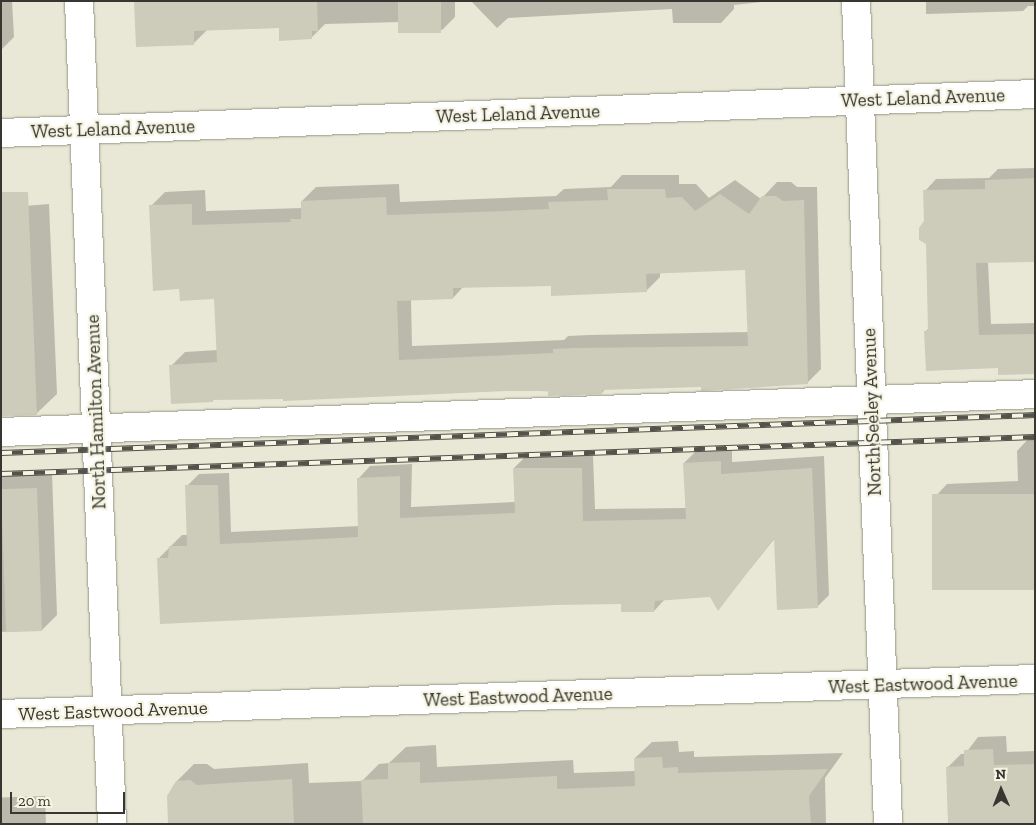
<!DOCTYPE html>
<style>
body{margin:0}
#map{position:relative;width:1036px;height:825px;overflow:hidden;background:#e9e8d6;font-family:"Zilla Slab",serif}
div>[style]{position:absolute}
.shadow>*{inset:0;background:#0003;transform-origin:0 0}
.building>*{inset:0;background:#cdccbb;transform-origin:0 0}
.roads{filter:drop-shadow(0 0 1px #979686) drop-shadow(0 0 1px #979686)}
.minor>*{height:28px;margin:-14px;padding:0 14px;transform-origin:14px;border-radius:14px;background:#fff}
.rail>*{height:5.5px;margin-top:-2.75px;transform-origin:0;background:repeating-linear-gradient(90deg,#f6f5e4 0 11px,#54534b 0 22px);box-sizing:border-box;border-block:1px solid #54534b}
span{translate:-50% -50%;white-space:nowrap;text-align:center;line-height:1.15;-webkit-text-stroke:4.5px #f6f5e4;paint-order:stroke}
.street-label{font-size:19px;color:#373630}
.frame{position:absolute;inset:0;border:2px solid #373630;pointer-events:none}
.north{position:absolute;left:976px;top:765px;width:50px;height:50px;-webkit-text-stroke:4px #f6f5e4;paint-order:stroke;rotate:359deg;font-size:14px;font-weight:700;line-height:20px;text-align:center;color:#373630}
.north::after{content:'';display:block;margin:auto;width:18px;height:22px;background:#373630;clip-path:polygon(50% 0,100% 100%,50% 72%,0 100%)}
.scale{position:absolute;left:10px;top:792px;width:115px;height:22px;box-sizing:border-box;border:2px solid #373630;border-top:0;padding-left:6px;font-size:15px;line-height:18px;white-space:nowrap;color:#373630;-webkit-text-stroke:4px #f6f5e4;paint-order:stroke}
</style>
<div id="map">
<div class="shadow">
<i style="clip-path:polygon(1px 1px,12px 1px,14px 37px,1px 50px)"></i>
<i style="clip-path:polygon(136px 1px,455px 1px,455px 17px,442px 30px,400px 22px,325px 24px,312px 37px,280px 27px,207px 30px,194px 43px)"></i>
<i style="clip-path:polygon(471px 1px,772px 1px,734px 5px,734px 9px,721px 23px,673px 23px,672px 9px,508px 18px,497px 28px)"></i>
<i style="clip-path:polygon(926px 1px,1035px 1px,1035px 6px,1028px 6px,1023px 11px,926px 14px)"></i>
<i style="clip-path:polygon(1035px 168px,1035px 260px,988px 262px,991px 324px,1035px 323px,1035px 373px,999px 367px,925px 332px,930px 327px,925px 191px,936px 179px,989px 178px,998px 169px)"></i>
<i style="clip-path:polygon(evenodd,622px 175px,679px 175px,679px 184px,696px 184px,709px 198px,735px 180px,761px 199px,777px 182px,791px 182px,797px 187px,817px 187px,821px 369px,807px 383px,605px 389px,602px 393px,507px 390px,215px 399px,212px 401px,171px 366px,185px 352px,218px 350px,216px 298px,180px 288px,151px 206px,165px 192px,205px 190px,206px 211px,302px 208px,302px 201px,316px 187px,399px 184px,400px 202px,556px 196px,564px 189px,611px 187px,622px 175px,747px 269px,749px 332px,589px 335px,568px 336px,564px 340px,412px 346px,411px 299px,453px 298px,464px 286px,552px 285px,646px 291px,660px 277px,660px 272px,747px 269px)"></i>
<i style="clip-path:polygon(49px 204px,57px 394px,36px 414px,1px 208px)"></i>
<i style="clip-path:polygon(1031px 436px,1035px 436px,1035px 588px,933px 499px,947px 484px,1018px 481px,1017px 451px)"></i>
<i style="clip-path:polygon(732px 450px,732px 462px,824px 456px,829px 595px,817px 607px,775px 538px,718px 609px,710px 595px,665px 599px,654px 611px,622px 603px,556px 604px,161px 622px,158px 559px,182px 535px,188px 535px,187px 486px,199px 474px,229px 473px,231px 532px,359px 526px,359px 478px,370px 466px,412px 464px,411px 507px,515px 502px,514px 468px,526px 456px,593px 456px,595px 509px,686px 508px,684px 463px,696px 451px)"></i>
<i style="clip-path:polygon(52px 473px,57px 615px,42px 630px,1px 632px,1px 476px)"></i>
<i style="clip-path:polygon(1006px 736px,1007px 752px,1035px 751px,1035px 824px,947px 768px,961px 754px,965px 754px,978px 737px)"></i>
<i style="clip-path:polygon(678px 741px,679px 752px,694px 751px,694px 757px,843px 753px,825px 778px,826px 824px,169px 824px,177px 781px,194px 764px,207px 764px,214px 769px,308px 763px,309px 783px,362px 781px,379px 764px,389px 763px,406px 747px,436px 745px,437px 767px,573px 760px,574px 773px,635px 771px,635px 758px,652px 742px)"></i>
<i style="left:45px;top:796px;width:28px;height:44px;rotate:88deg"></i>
</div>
<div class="building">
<i style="clip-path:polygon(134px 1px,317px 1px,318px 31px,312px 31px,312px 39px,279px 41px,279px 28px,194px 31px,194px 45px,136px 47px)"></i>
<i style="left:398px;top:1px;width:43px;height:32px"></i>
<i style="clip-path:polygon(1035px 178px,1035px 262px,976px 263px,979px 335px,1034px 334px,1035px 374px,998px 375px,998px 368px,926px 371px,924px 331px,928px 331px,926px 244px,919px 240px,919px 228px,924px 221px,923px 190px,985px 189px,985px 180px)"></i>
<i style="clip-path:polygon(evenodd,607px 189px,665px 189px,666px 198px,682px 197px,695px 211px,720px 194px,749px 214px,762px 196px,776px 196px,783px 201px,804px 200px,808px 384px,701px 391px,701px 387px,602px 390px,602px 394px,548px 396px,548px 391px,507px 391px,283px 401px,283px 399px,213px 400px,213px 402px,171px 404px,169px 365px,217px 362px,214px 299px,180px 301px,179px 289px,153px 291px,149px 205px,192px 204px,192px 225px,291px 222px,290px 219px,301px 219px,301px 201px,386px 197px,387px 215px,477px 212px,549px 209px,548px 202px,608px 200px,607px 189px,745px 270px,748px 346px,574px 348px,553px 349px,553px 353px,399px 360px,397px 301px,453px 299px,453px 288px,551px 286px,551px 296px,647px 292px,646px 274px,745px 270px)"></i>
<i style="clip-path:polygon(1px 192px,28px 192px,37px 415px,1px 416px)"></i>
<i style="clip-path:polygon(721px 461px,721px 474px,812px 468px,818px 608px,777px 610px,774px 538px,718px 611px,710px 597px,655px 601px,654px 612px,621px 612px,621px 604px,556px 605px,160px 624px,157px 558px,168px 558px,169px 546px,187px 546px,185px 485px,218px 485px,220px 544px,265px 542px,358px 537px,357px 478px,400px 476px,400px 518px,515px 513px,513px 468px,582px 468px,583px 521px,686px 519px,683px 463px)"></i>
<i style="left:37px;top:488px;width:143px;height:36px;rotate:88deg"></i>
<i style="left:1035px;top:494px;width:96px;height:103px;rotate:90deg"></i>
<i style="clip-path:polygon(993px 749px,994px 765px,1035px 764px,1035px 824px,948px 824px,946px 767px,964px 766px,964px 750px)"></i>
<i style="clip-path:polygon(662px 757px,663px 768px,678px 767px,678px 773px,828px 769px,809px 796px,811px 824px,363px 824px,361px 780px,388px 779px,388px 763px,420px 762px,420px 783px,557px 776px,557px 789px,635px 786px,634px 758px)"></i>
<i style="clip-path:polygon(292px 779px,294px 824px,168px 824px,167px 796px,176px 781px,190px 780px,197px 785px)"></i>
</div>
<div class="roads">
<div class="minor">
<i style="left:79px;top:1px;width:824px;rotate:87.7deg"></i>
<i style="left:856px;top:1px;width:824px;rotate:87.77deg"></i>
<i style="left:1px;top:133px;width:1035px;rotate:-2.16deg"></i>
<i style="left:1px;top:432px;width:1035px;rotate:-2.1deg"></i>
<i style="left:1px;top:714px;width:1035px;rotate:-1.94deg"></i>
</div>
</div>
<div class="rail">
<i style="left:1px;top:453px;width:1035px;rotate:-2.1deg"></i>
<i style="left:1px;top:474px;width:1035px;rotate:-2.05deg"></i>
</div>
<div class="street-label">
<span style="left:923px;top:98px;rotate:-2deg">West Leland Avenue</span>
<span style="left:518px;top:114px;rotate:-2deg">West Leland Avenue</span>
<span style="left:113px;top:129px;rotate:-2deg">West Leland Avenue</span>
<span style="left:96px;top:412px;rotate:-92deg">North Hamilton Avenue</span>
<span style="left:872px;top:412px;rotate:-92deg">North Seeley Avenue</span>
<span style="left:923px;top:684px;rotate:-2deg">West Eastwood Avenue</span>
<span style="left:518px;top:697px;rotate:-2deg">West Eastwood Avenue</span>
<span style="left:113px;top:711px;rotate:-2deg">West Eastwood Avenue</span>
</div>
<div class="frame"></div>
<div class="north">N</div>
<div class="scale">20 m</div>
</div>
